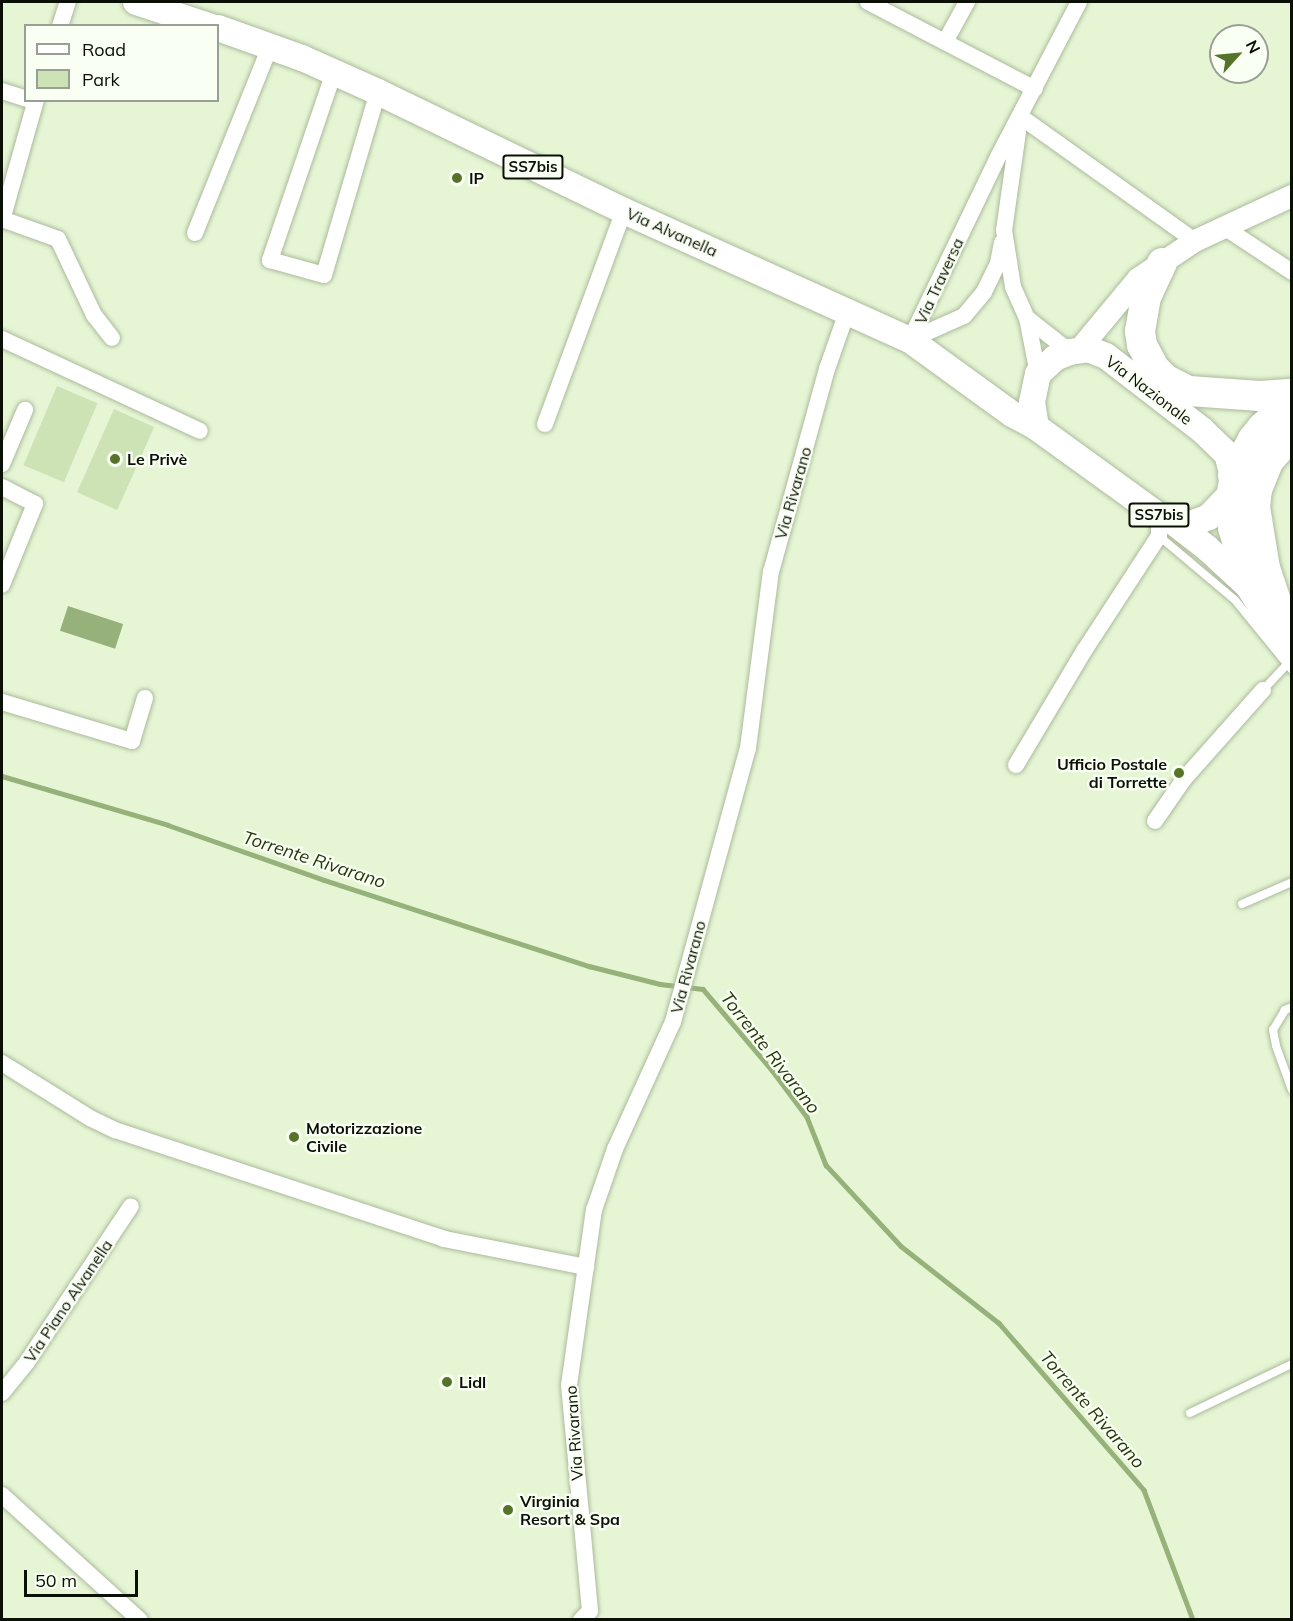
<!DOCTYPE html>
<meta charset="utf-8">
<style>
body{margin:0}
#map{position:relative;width:1293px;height:1621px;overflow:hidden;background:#e6f6d5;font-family:Mulish,sans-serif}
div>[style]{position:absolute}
.green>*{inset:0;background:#cde3b6;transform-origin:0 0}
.water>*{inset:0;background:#97b17b;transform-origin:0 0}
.stream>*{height:4.5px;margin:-2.25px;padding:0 2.25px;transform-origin:2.25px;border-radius:2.25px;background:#97b17b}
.roads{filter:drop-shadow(0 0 2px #abba9b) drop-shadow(0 0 2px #abba9b)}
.lane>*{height:8px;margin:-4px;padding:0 4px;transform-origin:4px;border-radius:4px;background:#fff}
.street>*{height:16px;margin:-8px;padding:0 8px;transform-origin:8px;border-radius:8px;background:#fff}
.secondary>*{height:22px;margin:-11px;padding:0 11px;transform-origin:11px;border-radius:11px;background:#fff}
.primary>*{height:26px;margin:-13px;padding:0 13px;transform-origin:13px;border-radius:13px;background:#fff}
.highway>*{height:30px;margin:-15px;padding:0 15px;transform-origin:15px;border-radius:15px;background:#fff}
.dots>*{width:16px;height:16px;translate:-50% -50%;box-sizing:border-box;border:3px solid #f9fff2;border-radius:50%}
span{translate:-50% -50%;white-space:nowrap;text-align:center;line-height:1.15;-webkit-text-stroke:4.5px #f9fff2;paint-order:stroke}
.shield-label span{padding:2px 4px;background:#f9fff2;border:2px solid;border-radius:4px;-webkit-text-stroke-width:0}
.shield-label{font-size:15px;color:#0b1006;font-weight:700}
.poi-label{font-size:16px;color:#0b1006;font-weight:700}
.left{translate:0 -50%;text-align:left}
.right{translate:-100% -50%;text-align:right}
.street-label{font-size:16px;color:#0b1006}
.water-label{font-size:18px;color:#26370f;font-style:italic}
.frame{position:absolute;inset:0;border:3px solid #0b1006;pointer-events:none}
.legend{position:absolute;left:24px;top:24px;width:195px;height:78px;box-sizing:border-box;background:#f9fff2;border:2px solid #9a9f94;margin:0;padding:8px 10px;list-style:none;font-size:18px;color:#0b1006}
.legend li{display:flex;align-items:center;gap:12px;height:30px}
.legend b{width:30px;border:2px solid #9a9f94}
.north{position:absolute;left:1209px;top:24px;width:60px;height:60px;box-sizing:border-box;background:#f9fff2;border:2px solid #9a9f94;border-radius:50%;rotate:63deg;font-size:16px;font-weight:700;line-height:24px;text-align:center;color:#0b1006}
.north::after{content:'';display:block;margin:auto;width:21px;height:27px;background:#557329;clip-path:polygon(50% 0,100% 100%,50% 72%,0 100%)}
.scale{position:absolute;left:24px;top:1570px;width:114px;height:27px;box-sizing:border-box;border:3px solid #0b1006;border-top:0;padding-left:8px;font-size:18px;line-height:21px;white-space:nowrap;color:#0b1006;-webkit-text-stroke:4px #f9fff2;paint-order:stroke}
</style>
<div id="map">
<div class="green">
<i style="left:57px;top:386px;width:44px;height:86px;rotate:23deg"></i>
<i style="left:114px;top:409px;width:44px;height:91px;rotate:24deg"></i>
</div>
<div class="water">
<i style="left:68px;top:606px;width:58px;height:26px;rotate:18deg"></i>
</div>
<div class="stream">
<i style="left:2px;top:776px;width:173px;rotate:16.4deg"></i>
<i style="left:168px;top:825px;width:165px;rotate:19.4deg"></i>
<i style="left:324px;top:880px;width:279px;rotate:18deg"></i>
<i style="left:589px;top:966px;width:73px;rotate:14.2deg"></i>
<i style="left:660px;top:984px;width:43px;rotate:6.6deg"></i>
<i style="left:703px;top:989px;width:106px;rotate:49.6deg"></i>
<i style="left:772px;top:1070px;width:59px;rotate:53.3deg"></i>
<i style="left:807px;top:1117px;width:52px;rotate:68.4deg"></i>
<i style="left:826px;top:1165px;width:110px;rotate:47.2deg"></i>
<i style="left:901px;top:1246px;width:125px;rotate:38.2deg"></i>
<i style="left:999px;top:1323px;width:221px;rotate:49deg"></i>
<i style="left:1144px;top:1490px;width:139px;rotate:69.3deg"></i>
</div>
<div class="roads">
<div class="lane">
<i style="left:1159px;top:536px;width:99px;rotate:40.1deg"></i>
<i style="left:1235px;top:600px;width:90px;rotate:50.8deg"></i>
<i style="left:1263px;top:690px;width:38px;rotate:-47deg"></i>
<i style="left:1242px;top:904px;width:55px;rotate:-23.7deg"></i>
<i style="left:1292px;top:1007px;width:8px;rotate:157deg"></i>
<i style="left:1285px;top:1010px;width:23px;rotate:121deg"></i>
<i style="left:1273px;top:1030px;width:16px;rotate:79deg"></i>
<i style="left:1276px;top:1046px;width:47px;rotate:70deg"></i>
<i style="left:1190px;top:1413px;width:113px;rotate:-25.7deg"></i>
</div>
<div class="street">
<i style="left:868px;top:2px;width:188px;rotate:27.5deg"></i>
<i style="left:60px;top:26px;width:25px;rotate:-72deg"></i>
<i style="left:945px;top:42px;width:46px;rotate:-61.2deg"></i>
<i style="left:334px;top:72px;width:199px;rotate:108.8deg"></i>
<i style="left:270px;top:260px;width:56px;rotate:15.5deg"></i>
<i style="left:324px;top:275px;width:191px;rotate:-73.6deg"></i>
<i style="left:2px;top:91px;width:25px;rotate:18deg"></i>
<i style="left:1021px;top:117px;width:214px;rotate:35.5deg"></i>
<i style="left:1018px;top:132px;width:99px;rotate:98.1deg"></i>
<i style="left:1004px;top:230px;width:58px;rotate:81deg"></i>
<i style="left:1013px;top:287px;width:34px;rotate:66deg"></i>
<i style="left:1027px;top:318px;width:57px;rotate:78.9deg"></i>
<i style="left:2px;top:219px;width:59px;rotate:19.7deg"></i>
<i style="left:58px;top:239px;width:84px;rotate:64.7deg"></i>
<i style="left:94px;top:315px;width:29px;rotate:52deg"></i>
<i style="left:2px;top:220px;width:125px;rotate:-74.2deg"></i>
<i style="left:1224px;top:227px;width:82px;rotate:33.5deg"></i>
<i style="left:195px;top:233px;width:201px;rotate:-68.1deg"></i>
<i style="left:1027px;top:318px;width:55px;rotate:38.3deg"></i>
<i style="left:2px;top:339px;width:218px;rotate:24.9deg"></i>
<i style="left:910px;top:340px;width:205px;rotate:-64.3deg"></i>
<i style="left:999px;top:155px;width:173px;rotate:-62.4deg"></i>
<i style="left:910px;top:340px;width:59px;rotate:-24deg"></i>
<i style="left:964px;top:316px;width:31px;rotate:-50deg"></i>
<i style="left:984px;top:292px;width:32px;rotate:-64deg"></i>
<i style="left:998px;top:263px;width:21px;rotate:-79deg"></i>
<i style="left:545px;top:424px;width:227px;rotate:-69.7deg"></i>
<i style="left:2px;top:464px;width:59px;rotate:-66.9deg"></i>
<i style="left:2px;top:487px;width:37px;rotate:27deg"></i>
<i style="left:35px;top:504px;width:87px;rotate:112.2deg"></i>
<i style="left:2px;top:702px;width:136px;rotate:16.7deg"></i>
<i style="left:132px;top:741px;width:45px;rotate:-73.2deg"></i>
<i style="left:1016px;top:765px;width:133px;rotate:-59.2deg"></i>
<i style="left:1084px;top:651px;width:137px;rotate:-56.9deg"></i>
<i style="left:1159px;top:536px;width:20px;rotate:-90deg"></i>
<i style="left:1155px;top:821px;width:51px;rotate:-55.4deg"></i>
<i style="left:1184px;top:779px;width:119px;rotate:-48.4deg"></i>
<i style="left:2px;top:1063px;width:104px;rotate:32deg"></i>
<i style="left:90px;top:1118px;width:28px;rotate:26deg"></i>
<i style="left:115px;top:1130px;width:347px;rotate:18.3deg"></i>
<i style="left:444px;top:1239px;width:145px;rotate:11.2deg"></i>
<i style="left:2px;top:1393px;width:40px;rotate:-51deg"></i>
<i style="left:27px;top:1362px;width:187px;rotate:-56.3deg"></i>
<i style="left:2px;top:1495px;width:186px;rotate:42.2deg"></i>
<i style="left:581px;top:1620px;width:13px;rotate:-45deg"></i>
<i style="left:590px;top:1611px;width:227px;rotate:-95.3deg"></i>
<i style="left:569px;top:1385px;width:177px;rotate:-81.9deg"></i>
<i style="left:594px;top:1210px;width:65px;rotate:-71deg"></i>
<i style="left:615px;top:1149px;width:140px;rotate:-65.5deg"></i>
<i style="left:673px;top:1022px;width:284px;rotate:-74.7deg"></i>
<i style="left:748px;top:748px;width:177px;rotate:-82.6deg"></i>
<i style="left:771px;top:572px;width:211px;rotate:-74.6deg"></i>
<i style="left:827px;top:369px;width:64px;rotate:-70.7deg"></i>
</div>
<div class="secondary">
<i style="left:1079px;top:350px;width:92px;rotate:-50.3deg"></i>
<i style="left:1138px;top:279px;width:69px;rotate:-33.7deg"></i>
<i style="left:1195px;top:241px;width:107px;rotate:-24.9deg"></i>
</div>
<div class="primary">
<i style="left:136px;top:2px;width:77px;rotate:18.2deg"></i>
<i style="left:218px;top:28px;width:89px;rotate:19.7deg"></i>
<i style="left:302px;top:58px;width:83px;rotate:24.1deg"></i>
<i style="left:378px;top:92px;width:273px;rotate:25.8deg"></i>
<i style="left:624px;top:211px;width:314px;rotate:24.3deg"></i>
<i style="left:910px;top:340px;width:126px;rotate:36deg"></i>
<i style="left:1012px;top:414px;width:27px;rotate:28deg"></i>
<i style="left:1088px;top:349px;width:19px;rotate:21deg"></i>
<i style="left:1106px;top:356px;width:121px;rotate:37.6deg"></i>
<i style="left:1202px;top:430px;width:35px;rotate:44deg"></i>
<i style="left:1227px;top:454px;width:23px;rotate:75deg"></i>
<i style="left:1233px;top:476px;width:20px;rotate:101deg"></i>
<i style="left:1229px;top:496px;width:29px;rotate:134deg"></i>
<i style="left:1209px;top:517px;width:19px;rotate:159deg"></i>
<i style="left:1191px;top:524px;width:33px;rotate:-166deg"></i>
<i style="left:1159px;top:516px;width:152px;rotate:-144.1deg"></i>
<i style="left:1036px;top:427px;width:25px;rotate:-99deg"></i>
<i style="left:1032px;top:402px;width:29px;rotate:-78deg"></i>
<i style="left:1038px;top:374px;width:23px;rotate:-43deg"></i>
<i style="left:1055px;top:358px;width:16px;rotate:-22deg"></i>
<i style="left:1070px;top:352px;width:18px;rotate:-9deg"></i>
<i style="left:1229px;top:496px;width:32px;rotate:86deg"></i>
<i style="left:1231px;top:528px;width:59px;rotate:73.4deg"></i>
<i style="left:1172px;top:521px;width:44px;rotate:37.6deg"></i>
<i style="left:1207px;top:548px;width:56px;rotate:42.8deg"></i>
<i style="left:1248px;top:586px;width:61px;rotate:57.1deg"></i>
</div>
<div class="highway">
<i style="left:1162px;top:263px;width:38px;rotate:115deg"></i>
<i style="left:1146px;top:297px;width:35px;rotate:100deg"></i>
<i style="left:1140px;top:331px;width:14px;rotate:82deg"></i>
<i style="left:1142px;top:345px;width:27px;rotate:62deg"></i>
<i style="left:1155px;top:369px;width:14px;rotate:45deg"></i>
<i style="left:1165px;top:379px;width:27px;rotate:27deg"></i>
<i style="left:1189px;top:391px;width:71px;rotate:4deg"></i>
<i style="left:1260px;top:396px;width:32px;rotate:-4deg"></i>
<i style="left:1292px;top:434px;width:35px;rotate:131deg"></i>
<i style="left:1269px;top:460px;width:31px;rotate:112deg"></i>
<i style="left:1257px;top:489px;width:18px;rotate:96deg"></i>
<i style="left:1255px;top:507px;width:62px;rotate:80.7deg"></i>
<i style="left:1265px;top:568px;width:85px;rotate:71.6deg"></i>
<i style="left:1233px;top:476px;width:42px;rotate:-61.6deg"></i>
<i style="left:1253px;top:439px;width:14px;rotate:-51deg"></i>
<i style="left:1262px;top:428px;width:15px;rotate:-42deg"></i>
<i style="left:1273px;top:418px;width:21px;rotate:-23deg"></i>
</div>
</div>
<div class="dots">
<i style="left:457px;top:178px;background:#557329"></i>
<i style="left:115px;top:459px;background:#557329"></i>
<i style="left:1179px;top:773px;background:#557329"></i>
<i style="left:294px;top:1137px;background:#557329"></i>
<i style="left:447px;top:1382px;background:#557329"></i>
<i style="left:508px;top:1510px;background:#557329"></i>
</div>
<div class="shield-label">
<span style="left:533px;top:167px">SS7bis</span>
<span style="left:1159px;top:515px">SS7bis</span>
</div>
<div class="poi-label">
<span class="left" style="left:469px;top:178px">IP</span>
<span class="left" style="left:127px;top:459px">Le Privè</span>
<span class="right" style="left:1167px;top:773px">Ufficio Postale<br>di Torrette</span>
<span class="left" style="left:306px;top:1137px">Motorizzazione<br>Civile</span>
<span class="left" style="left:459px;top:1382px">Lidl</span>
<span class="left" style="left:520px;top:1510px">Virginia<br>Resort &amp; Spa</span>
</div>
<div class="street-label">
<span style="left:672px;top:232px;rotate:24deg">Via Alvanella</span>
<span style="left:939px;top:281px;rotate:-65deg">Via Traversa</span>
<span style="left:1149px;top:390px;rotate:37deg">Via Nazionale</span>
<span style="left:793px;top:493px;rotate:-74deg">Via Rivarano</span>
<span style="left:688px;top:967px;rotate:-75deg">Via Rivarano</span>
<span style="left:68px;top:1301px;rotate:-56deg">Via Piano Alvanella</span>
<span style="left:574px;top:1433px;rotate:-94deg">Via Rivarano</span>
</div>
<div class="water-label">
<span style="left:314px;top:860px;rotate:18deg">Torrente Rivarano</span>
<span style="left:770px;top:1053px;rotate:52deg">Torrente Rivarano</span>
<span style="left:1092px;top:1410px;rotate:49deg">Torrente Rivarano</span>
</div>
<div class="frame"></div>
<ul class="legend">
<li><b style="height:8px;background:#fff"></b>Road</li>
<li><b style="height:16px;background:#cde3b6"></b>Park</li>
</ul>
<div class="north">N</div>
<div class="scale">50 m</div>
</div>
